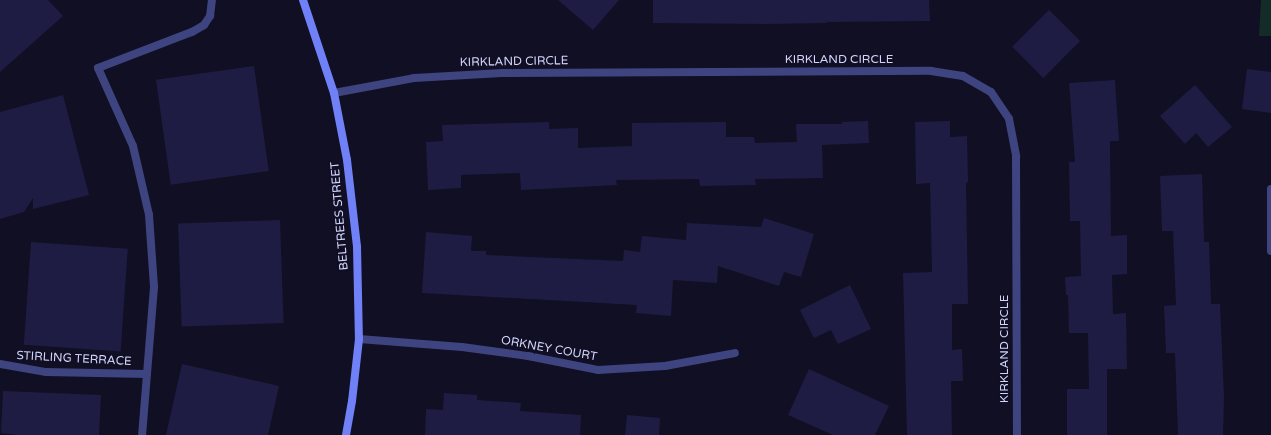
<!DOCTYPE html>
<style>
body{margin:0}
#map{position:relative;width:1271px;height:435px;overflow:hidden;background:#100f23;font-family:"Varela Round",sans-serif}
div>[style]{position:absolute}
.green>*{inset:0;background:#132c28}
.building>*{inset:0;background:#1f1c43;transform-origin:0 0}
.lane>*{height:8px;margin:-4px;padding:0 4px;transform-origin:4px;border-radius:4px;background:#3d447f}
.street>*{height:8px;margin:-4px;padding:0 4px;transform-origin:4px;border-radius:4px;background:#3d447f}
.secondary>*{height:8px;margin:-4px;padding:0 4px;transform-origin:4px;border-radius:4px;background:#7080f7}
span{translate:-50% -50%;white-space:nowrap;text-align:center;line-height:1.15;-webkit-text-stroke:4px #100f23;paint-order:stroke}
.street-label{font-size:12px;color:#d3d5fd}
</style>
<div id="map">
<div class="green">
<i style="clip-path:polygon(1261px 0,1271px 0,1271px 36px,1259px 36px)"></i>
</div>
<div class="building">
<i style="clip-path:polygon(0 0,48px 0,63px 16px,0 72px)"></i>
<i style="clip-path:polygon(558px 0,619px 0,593px 30px)"></i>
<i style="clip-path:polygon(653px 0,929px 0,930px 21px,826px 22px,826px 23px,766px 24px,653px 23px)"></i>
<i style="left:1049px;top:10px;width:44px;height:52px;rotate:45deg"></i>
<i style="left:254px;top:66px;width:106px;height:99px;rotate:82deg"></i>
<i style="clip-path:polygon(1247px 69px,1271px 72px,1271px 113px,1242px 109px)"></i>
<i style="clip-path:polygon(1115px 80px,1119px 141px,1110px 141px,1111px 236px,1127px 235px,1127px 274px,1112px 275px,1113px 314px,1126px 313px,1127px 369px,1107px 369px,1107px 435px,1067px 435px,1067px 389px,1089px 389px,1088px 333px,1069px 333px,1068px 295px,1066px 295px,1065px 277px,1081px 276px,1080px 221px,1070px 221px,1069px 162px,1075px 162px,1069px 83px)"></i>
<i style="clip-path:polygon(1195px 85px,1232px 127px,1208px 147px,1196px 133px,1185px 144px,1160px 116px)"></i>
<i style="clip-path:polygon(63px 95px,89px 195px,33px 209px,33px 198px,24px 212px,0 219px,0 112px)"></i>
<i style="clip-path:polygon(868px 121px,869px 143px,822px 145px,823px 178px,755px 179px,756px 185px,700px 186px,699px 179px,616px 180px,617px 185px,521px 190px,520px 173px,461px 175px,461px 188px,428px 190px,426px 142px,443px 141px,442px 125px,549px 122px,549px 129px,578px 128px,578px 148px,632px 146px,632px 123px,726px 122px,726px 137px,754px 137px,755px 143px,797px 142px,796px 124px,842px 124px,842px 122px)"></i>
<i style="clip-path:polygon(950px 121px,950px 137px,967px 136px,968px 182px,966px 183px,968px 304px,952px 304px,952px 350px,962px 349px,963px 381px,951px 381px,952px 435px,907px 435px,903px 273px,932px 272px,930px 183px,916px 184px,915px 122px)"></i>
<i style="clip-path:polygon(1202px 174px,1204px 242px,1209px 242px,1211px 304px,1220px 304px,1224px 397px,1223px 435px,1178px 435px,1175px 353px,1166px 353px,1164px 306px,1176px 305px,1173px 231px,1162px 231px,1160px 176px)"></i>
<i style="clip-path:polygon(764px 218px,814px 234px,801px 277px,784px 272px,779px 286px,718px 266px,717px 283px,673px 280px,671px 316px,636px 313px,637px 305px,422px 293px,426px 232px,472px 236px,471px 251px,486px 251px,486px 255px,623px 261px,624px 250px,640px 252px,642px 236px,686px 240px,687px 223px,761px 227px)"></i>
<i style="left:280px;top:220px;width:103px;height:102px;rotate:88deg"></i>
<i style="left:31px;top:242px;width:97px;height:103px;rotate:4deg"></i>
<i style="clip-path:polygon(850px 285px,871px 329px,838px 344px,831px 330px,814px 338px,800px 310px)"></i>
<i style="clip-path:polygon(182px 364px,279px 386px,268px 435px,166px 435px)"></i>
<i style="clip-path:polygon(809px 369px,889px 406px,875px 435px,833px 435px,788px 415px)"></i>
<i style="clip-path:polygon(3px 391px,101px 395px,99px 435px,18px 435px,1px 433px)"></i>
<i style="clip-path:polygon(444px 393px,477px 395px,477px 400px,521px 403px,520px 411px,581px 415px,580px 435px,425px 435px,426px 409px,443px 410px)"></i>
<i style="clip-path:polygon(627px 415px,660px 418px,659px 435px,625px 435px)"></i>
</div>
<div class="lane">
<i style="left:98px;top:68px;width:101px;rotate:-21deg"></i>
<i style="left:192px;top:32px;width:14px;rotate:-30deg"></i>
<i style="left:204px;top:25px;width:11px;rotate:-56deg"></i>
<i style="left:210px;top:16px;width:16px;rotate:-83deg"></i>
</div>
<div class="street">
<i style="left:98px;top:68px;width:85px;rotate:65.8deg"></i>
<i style="left:133px;top:146px;width:71px;rotate:76.9deg"></i>
<i style="left:149px;top:215px;width:72px;rotate:86deg"></i>
<i style="left:154px;top:287px;width:148px;rotate:94.6deg"></i>
<i style="left:334px;top:93px;width:81px;rotate:-10.6deg"></i>
<i style="left:414px;top:78px;width:88px;rotate:-3.3deg"></i>
<i style="left:502px;top:73px;width:429px;rotate:-0.3deg"></i>
<i style="left:931px;top:71px;width:32px;rotate:9deg"></i>
<i style="left:963px;top:76px;width:32px;rotate:30deg"></i>
<i style="left:991px;top:92px;width:32px;rotate:56deg"></i>
<i style="left:1009px;top:119px;width:38px;rotate:79deg"></i>
<i style="left:1016px;top:156px;width:279px;rotate:89.8deg"></i>
<i style="left:1271px;top:189px;width:62px;rotate:90deg"></i>
<i style="left:359px;top:339px;width:103px;rotate:4.4deg"></i>
<i style="left:462px;top:347px;width:67px;rotate:7.8deg"></i>
<i style="left:528px;top:356px;width:71px;rotate:11.3deg"></i>
<i style="left:598px;top:370px;width:67px;rotate:-3.4deg"></i>
<i style="left:665px;top:366px;width:71px;rotate:-10.5deg"></i>
<i style="left:0;top:364px;width:47px;rotate:9.9deg"></i>
<i style="left:46px;top:372px;width:101px;rotate:1.1deg"></i>
</div>
<div class="secondary">
<i style="left:303px;top:0;width:98px;rotate:71.6deg"></i>
<i style="left:334px;top:93px;width:68px;rotate:79deg"></i>
<i style="left:347px;top:160px;width:88px;rotate:83.4deg"></i>
<i style="left:357px;top:247px;width:92px;rotate:88.8deg"></i>
<i style="left:359px;top:339px;width:62px;rotate:96.4deg"></i>
<i style="left:352px;top:401px;width:35px;rotate:100deg"></i>
</div>
<div class="street-label">
<span style="left:839px;top:60px">KIRKLAND CIRCLE</span>
<span style="left:514px;top:62px;rotate:-1deg">KIRKLAND CIRCLE</span>
<span style="left:340px;top:216px;rotate:-95deg">BELTREES STREET</span>
<span style="left:549px;top:349px;rotate:10deg">ORKNEY COURT</span>
<span style="left:1005px;top:349px;rotate:-90deg">KIRKLAND CIRCLE</span>
<span style="left:74px;top:359px;rotate:3deg">STIRLING TERRACE</span>
</div>
</div>
